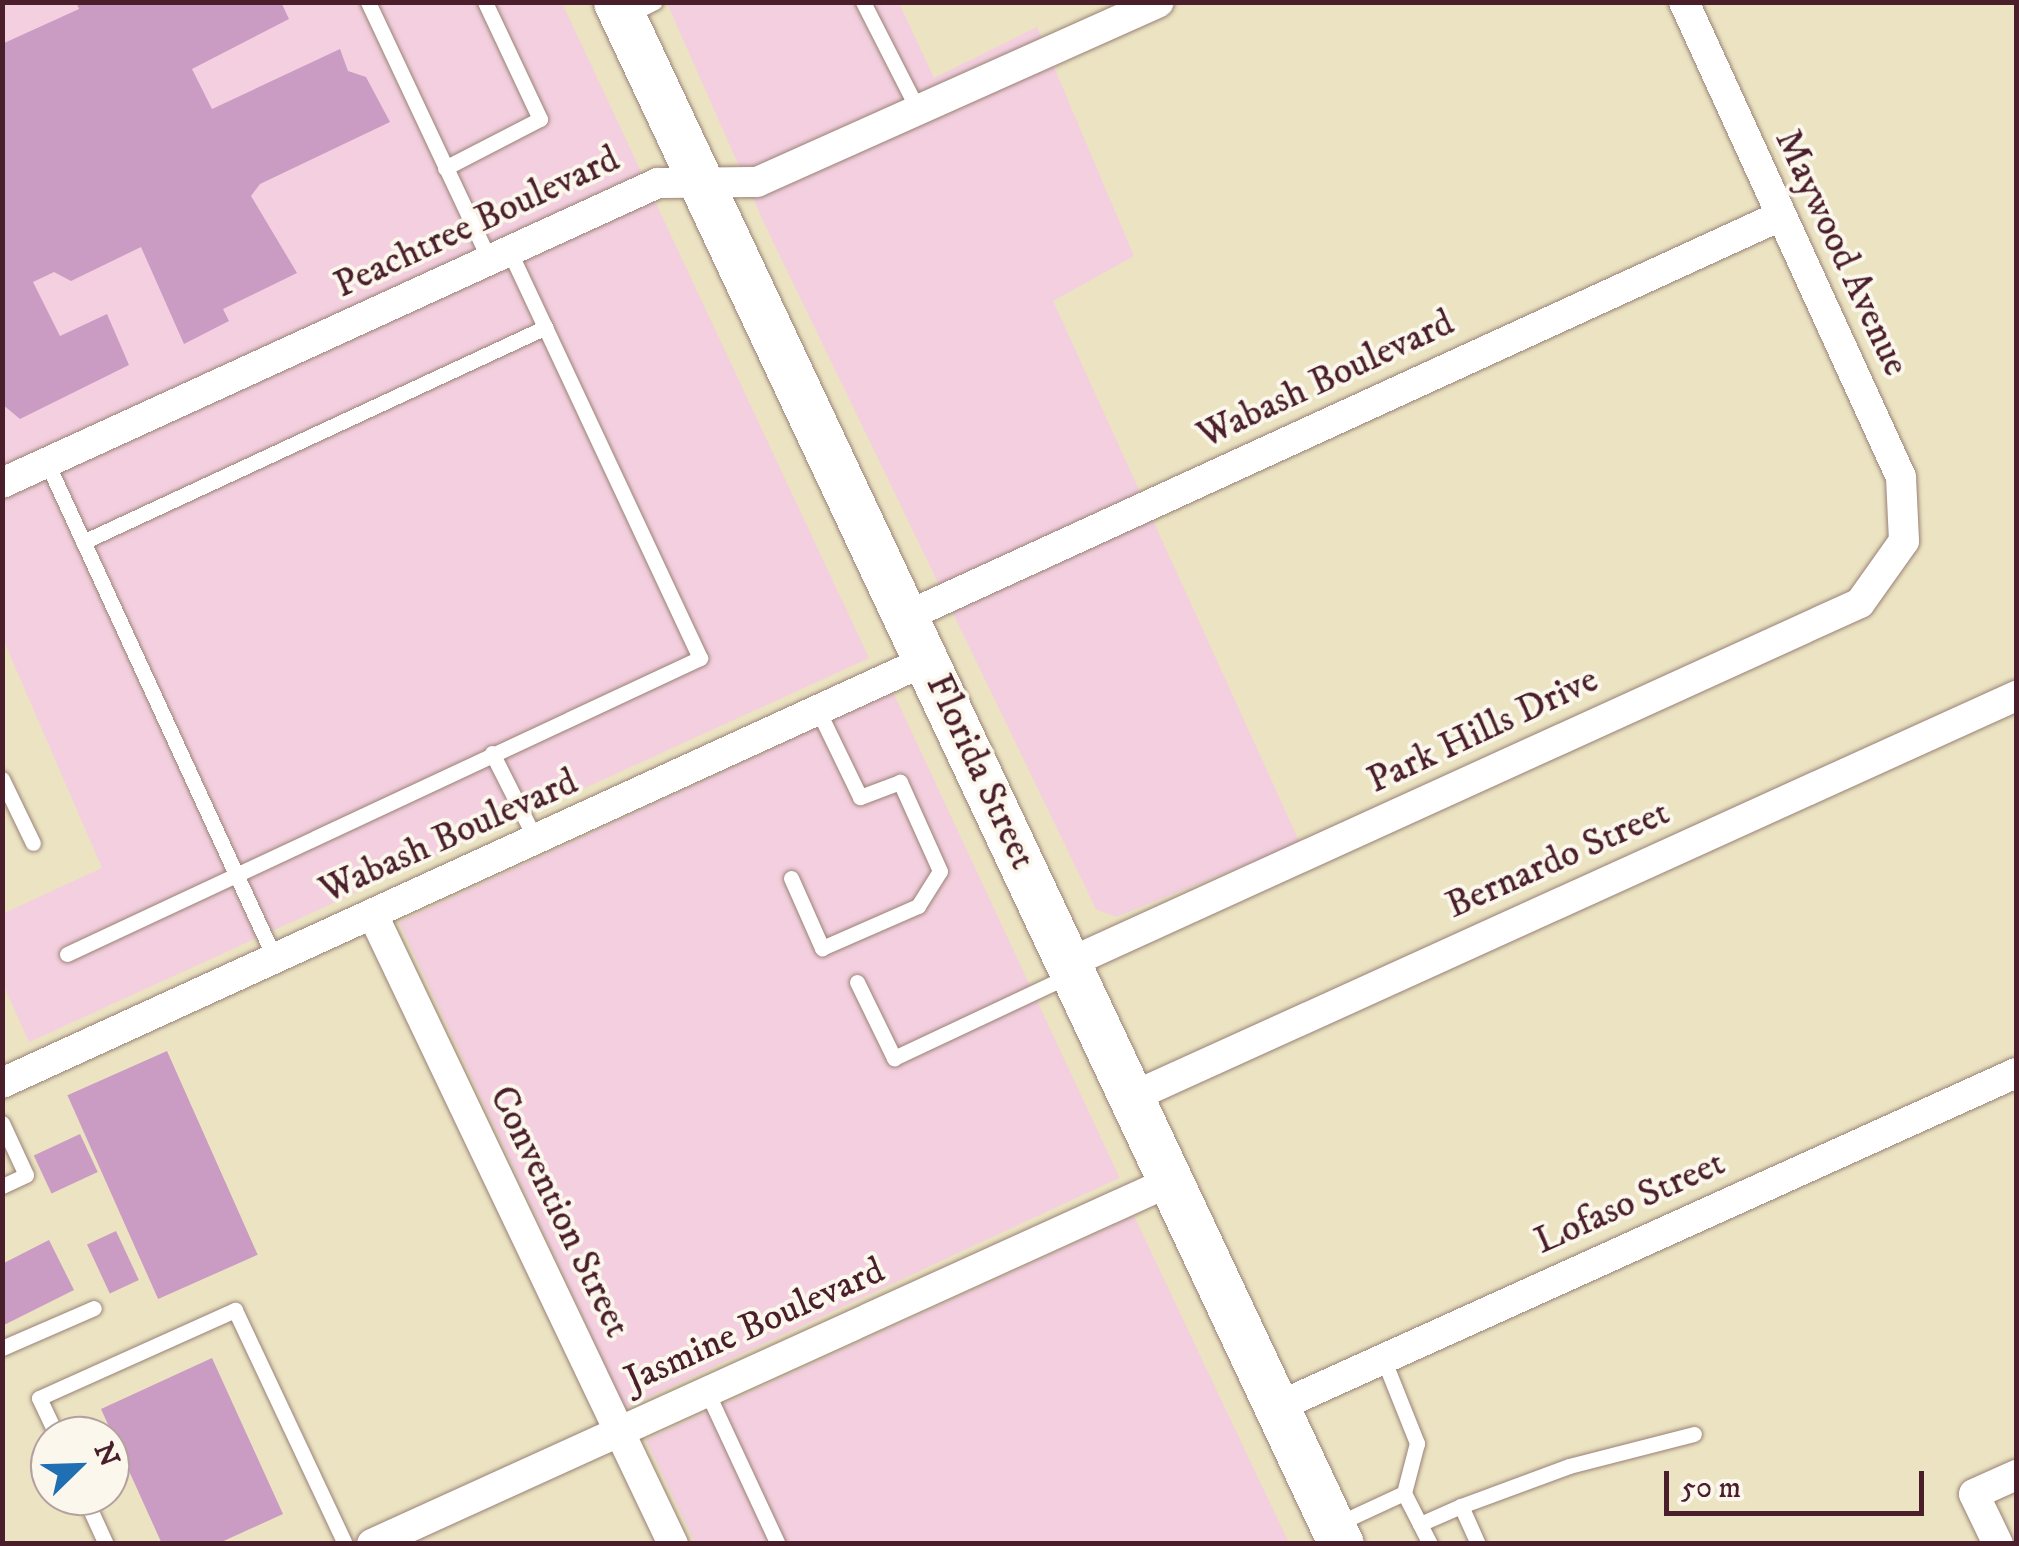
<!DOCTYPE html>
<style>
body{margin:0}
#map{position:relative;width:2019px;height:1546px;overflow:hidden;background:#ebe3c2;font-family:"IM FELL DW Pica",serif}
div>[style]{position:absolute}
.built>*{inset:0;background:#f3cfdf;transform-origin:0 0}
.building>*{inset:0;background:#cb9cc3;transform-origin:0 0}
.roads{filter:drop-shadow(0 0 2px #9a8176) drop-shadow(0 0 2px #9a8176)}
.service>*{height:15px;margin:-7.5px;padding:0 7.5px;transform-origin:7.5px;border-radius:7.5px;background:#fff}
.minor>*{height:30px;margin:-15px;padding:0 15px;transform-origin:15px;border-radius:15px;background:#fff}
.secondary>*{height:45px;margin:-22.5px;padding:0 22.5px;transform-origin:22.5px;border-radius:22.5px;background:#fff}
span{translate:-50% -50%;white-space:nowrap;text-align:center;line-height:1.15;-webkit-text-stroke:8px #fbf7ec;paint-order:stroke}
.street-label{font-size:38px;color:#4a1f2b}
.frame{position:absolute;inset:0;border:5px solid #4a1f2b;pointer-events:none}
.north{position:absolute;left:30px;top:1416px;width:100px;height:100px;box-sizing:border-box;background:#fbf7ec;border:2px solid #b4a19f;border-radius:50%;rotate:67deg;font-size:28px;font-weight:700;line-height:40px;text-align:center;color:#4a1f2b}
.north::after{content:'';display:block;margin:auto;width:35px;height:45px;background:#1f6fb2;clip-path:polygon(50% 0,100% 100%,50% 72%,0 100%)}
.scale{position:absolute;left:1664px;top:1471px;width:260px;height:45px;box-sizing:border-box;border:5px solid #4a1f2b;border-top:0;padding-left:12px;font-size:30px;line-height:35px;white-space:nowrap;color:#4a1f2b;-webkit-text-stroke:8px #fbf7ec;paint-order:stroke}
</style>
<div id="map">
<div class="built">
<i style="clip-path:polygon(3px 3px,562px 3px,869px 658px,29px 1042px,3px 984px,2px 914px,102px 868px,3px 639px)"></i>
<i style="clip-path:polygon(667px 3px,899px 3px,934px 78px,1037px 27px,1134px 256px,1053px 301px,1300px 843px,1116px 917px,1096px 909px,765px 225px)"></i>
<i style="left:893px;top:692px;width:536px;height:545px;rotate:65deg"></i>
<i style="clip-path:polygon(1134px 1216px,1289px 1543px,695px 1543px,646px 1440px)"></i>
</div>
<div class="building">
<i style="clip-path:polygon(76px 2px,281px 2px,289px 19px,192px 69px,212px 109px,340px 49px,348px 71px,366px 77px,390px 122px,260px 184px,251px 196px,297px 273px,223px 309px,229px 321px,184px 344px,141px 247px,71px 281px,54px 272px,33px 282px,60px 336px,107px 314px,129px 365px,20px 419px,2px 404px,2px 44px,79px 9px)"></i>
<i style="left:167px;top:1051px;width:223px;height:109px;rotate:66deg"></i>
<i style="left:80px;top:1134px;width:42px;height:51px;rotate:65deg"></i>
<i style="left:116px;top:1231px;width:54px;height:32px;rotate:65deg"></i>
<i style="clip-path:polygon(49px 1240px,74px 1290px,2px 1326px,2px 1264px)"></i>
<i style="clip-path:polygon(212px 1358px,283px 1514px,217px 1544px,162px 1544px,101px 1409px)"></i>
</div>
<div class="roads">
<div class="service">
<i style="left:368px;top:2px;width:286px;rotate:64.8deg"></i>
<i style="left:863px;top:2px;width:121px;rotate:63deg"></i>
<i style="left:627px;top:16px;width:31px;rotate:-27deg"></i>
<i style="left:445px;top:168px;width:107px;rotate:-27.3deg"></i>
<i style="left:540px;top:119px;width:129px;rotate:-115.2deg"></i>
<i style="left:48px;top:465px;width:544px;rotate:65.32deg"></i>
<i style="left:83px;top:542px;width:510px;rotate:-24.91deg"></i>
<i style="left:492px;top:753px;width:100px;rotate:63.2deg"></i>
<i style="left:2px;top:779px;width:71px;rotate:64.2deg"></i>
<i style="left:791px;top:878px;width:77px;rotate:66.1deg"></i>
<i style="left:822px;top:948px;width:105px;rotate:-23.6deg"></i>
<i style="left:918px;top:906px;width:41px;rotate:-57.8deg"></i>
<i style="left:940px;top:871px;width:98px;rotate:-114.2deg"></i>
<i style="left:900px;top:782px;width:43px;rotate:159.4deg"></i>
<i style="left:860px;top:797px;width:97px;rotate:-115.8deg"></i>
<i style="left:67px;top:954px;width:699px;rotate:-25.06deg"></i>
<i style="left:700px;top:658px;width:448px;rotate:-115.1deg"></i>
<i style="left:857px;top:982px;width:85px;rotate:64deg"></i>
<i style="left:894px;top:1058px;width:195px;rotate:-25.2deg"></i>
<i style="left:2px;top:1123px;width:57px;rotate:65.2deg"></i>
<i style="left:26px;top:1175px;width:26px;rotate:155deg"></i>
<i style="left:2px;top:1348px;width:100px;rotate:-23.5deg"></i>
<i style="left:1383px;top:1358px;width:92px;rotate:68.2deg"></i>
<i style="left:1417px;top:1443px;width:52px;rotate:104.6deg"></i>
<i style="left:707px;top:1392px;width:168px;rotate:65deg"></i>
<i style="left:57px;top:1436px;width:42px;rotate:-115.3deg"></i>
<i style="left:39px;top:1398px;width:215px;rotate:-24.2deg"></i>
<i style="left:235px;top:1310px;width:259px;rotate:64.8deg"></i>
<i style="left:84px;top:1496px;width:53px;rotate:65.4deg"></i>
<i style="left:1335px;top:1525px;width:76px;rotate:-24.9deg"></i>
<i style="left:1404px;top:1493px;width:35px;rotate:63deg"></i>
<i style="left:1430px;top:1544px;width:22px;rotate:-117deg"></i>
<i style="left:1420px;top:1524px;width:45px;rotate:-23.7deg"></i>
<i style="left:1478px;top:1544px;width:42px;rotate:-114.1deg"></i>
<i style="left:1461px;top:1506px;width:115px;rotate:-20.3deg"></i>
<i style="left:1569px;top:1466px;width:129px;rotate:-14.4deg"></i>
</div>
<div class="minor">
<i style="left:2px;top:483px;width:721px;rotate:-24.58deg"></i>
<i style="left:658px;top:183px;width:99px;rotate:-0.6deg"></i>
<i style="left:757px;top:182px;width:440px;rotate:-24.1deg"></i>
<i style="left:907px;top:616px;width:958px;rotate:-24.61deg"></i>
<i style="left:373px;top:915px;width:697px;rotate:64.5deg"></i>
<i style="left:1069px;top:963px;width:869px;rotate:-24.47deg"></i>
<i style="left:1860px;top:603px;width:76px;rotate:-54.6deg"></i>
<i style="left:1904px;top:541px;width:64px;rotate:-92.7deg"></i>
<i style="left:1901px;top:477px;width:522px;rotate:-114.55deg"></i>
<i style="left:2px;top:1083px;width:1017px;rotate:-24.57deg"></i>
<i style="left:1132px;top:1097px;width:971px;rotate:-24.4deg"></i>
<i style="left:1277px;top:1407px;width:811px;rotate:-24.32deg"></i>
<i style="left:372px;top:1544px;width:878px;rotate:-24.43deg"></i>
<i style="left:1998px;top:1544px;width:55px;rotate:-115.6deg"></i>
<i style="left:1974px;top:1494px;width:46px;rotate:-24.3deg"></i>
</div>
<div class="secondary">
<i style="left:616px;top:2px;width:1704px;rotate:64.82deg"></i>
</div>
</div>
<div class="street-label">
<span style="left:477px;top:223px;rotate:-25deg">Peachtree Boulevard</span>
<span style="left:1841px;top:253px;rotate:65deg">Maywood Avenue</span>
<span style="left:1326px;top:380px;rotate:-25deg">Wabash Boulevard</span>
<span style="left:1483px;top:731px;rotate:-25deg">Park Hills Drive</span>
<span style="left:980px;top:772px;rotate:65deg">Florida Street</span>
<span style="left:449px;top:837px;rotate:-24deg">Wabash Boulevard</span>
<span style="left:1558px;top:860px;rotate:-24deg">Bernardo Street</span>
<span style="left:1630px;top:1203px;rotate:-24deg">Lofaso Street</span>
<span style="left:559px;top:1212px;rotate:64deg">Convention Street</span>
<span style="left:755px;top:1326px;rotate:-24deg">Jasmine Boulevard</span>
</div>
<div class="frame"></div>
<div class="north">N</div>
<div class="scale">50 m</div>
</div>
